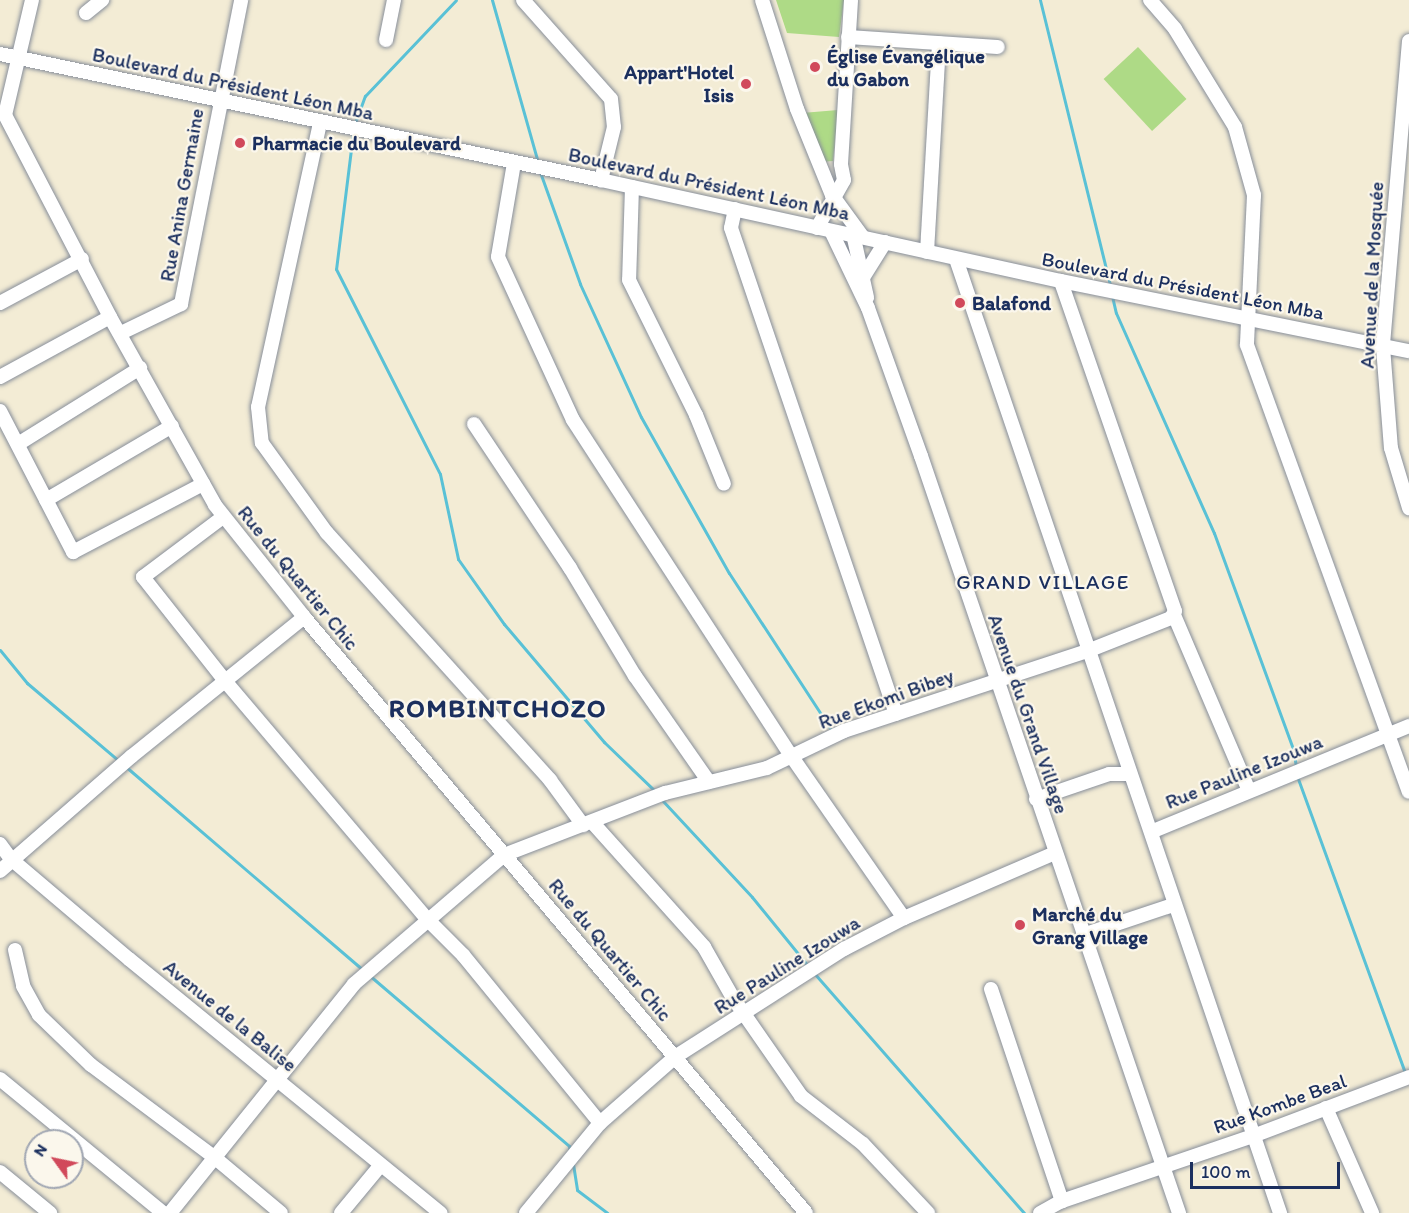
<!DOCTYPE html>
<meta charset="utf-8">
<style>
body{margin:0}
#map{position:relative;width:1409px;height:1213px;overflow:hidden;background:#f3ecd5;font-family:Itim,sans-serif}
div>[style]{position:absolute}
.green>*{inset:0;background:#aeda86;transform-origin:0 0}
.stream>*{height:3px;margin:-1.5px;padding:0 1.5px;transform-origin:1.5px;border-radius:1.5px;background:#59c1d6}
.roads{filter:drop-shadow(0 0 2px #878e9a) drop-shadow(0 0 2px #878e9a)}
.minor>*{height:14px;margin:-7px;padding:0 7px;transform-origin:7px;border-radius:7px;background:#fff}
.dots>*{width:16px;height:16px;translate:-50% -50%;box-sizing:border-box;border:3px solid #fbf7ec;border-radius:50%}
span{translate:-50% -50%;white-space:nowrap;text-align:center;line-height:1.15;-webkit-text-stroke:4.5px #fbf7ec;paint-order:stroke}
.poi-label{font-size:20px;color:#1b2f5e;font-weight:700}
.left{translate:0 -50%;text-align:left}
.right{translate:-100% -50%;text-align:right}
.street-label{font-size:20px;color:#1b2f5e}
.neighbourhood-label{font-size:21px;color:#1b2f5e;letter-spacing:1.5px}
.district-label{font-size:26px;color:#1b2f5e;font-weight:700;letter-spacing:1.5px}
.north{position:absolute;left:24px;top:1129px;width:60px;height:60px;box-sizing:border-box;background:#fbf7ec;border:2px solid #a1a7b3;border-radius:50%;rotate:303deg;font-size:16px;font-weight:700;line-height:24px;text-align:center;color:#1b2f5e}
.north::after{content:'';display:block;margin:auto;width:21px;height:27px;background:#d1495b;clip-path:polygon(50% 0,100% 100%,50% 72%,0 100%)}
.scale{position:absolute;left:1190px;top:1162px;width:150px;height:27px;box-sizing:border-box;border:3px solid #1b2f5e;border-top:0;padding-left:8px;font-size:18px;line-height:21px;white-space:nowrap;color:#1b2f5e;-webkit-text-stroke:4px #fbf7ec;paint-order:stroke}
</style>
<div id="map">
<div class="green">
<i style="clip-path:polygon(776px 0,844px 0,839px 37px,787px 33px)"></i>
<i style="left:1138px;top:47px;width:71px;height:47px;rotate:47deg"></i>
<i style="clip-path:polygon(838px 110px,833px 161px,819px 162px,802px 113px)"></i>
</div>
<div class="stream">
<i style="left:492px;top:0;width:169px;rotate:74.2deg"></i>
<i style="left:1040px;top:0;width:294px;rotate:76.2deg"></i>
<i style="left:355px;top:123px;width:29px;rotate:-70deg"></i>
<i style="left:365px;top:96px;width:132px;rotate:-46.5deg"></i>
<i style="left:353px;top:133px;width:137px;rotate:97.1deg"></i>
<i style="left:336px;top:269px;width:230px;rotate:63.1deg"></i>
<i style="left:440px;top:474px;width:87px;rotate:78deg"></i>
<i style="left:458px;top:559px;width:80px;rotate:54.7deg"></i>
<i style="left:504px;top:624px;width:155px;rotate:49.7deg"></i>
<i style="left:604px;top:742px;width:72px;rotate:43.9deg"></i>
<i style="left:540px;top:172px;width:119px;rotate:70.3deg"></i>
<i style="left:580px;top:284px;width:146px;rotate:65.4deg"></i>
<i style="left:641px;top:417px;width:179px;rotate:60.6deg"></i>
<i style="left:729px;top:573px;width:185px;rotate:56.9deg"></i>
<i style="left:1112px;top:296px;width:17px;rotate:77deg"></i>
<i style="left:1116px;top:313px;width:241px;rotate:66deg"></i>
<i style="left:1214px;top:533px;width:233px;rotate:69.9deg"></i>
<i style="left:1294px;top:752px;width:17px;rotate:83deg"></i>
<i style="left:0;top:650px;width:43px;rotate:50.7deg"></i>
<i style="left:27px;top:683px;width:122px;rotate:40.3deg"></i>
<i style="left:125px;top:766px;width:315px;rotate:40.6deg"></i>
<i style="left:1297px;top:776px;width:313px;rotate:70deg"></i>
<i style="left:662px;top:800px;width:132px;rotate:47.1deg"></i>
<i style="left:752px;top:897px;width:89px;rotate:50.9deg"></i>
<i style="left:814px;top:973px;width:319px;rotate:48.8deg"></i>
<i style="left:369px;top:975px;width:263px;rotate:40.5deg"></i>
<i style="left:569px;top:1146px;width:6px;rotate:81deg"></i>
<i style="left:573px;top:1164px;width:26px;rotate:81deg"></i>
<i style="left:577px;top:1190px;width:38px;rotate:37deg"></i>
</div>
<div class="roads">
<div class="minor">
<i style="left:32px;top:0;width:118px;rotate:103.2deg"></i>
<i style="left:5px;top:115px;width:228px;rotate:62.5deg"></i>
<i style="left:110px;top:317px;width:215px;rotate:60.8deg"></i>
<i style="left:215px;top:505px;width:143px;rotate:51.5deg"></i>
<i style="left:304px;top:617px;width:779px;rotate:49.89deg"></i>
<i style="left:523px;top:0;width:132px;rotate:48.4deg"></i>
<i style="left:611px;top:99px;width:28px;rotate:84deg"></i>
<i style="left:614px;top:127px;width:55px;rotate:103.8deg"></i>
<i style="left:762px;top:0;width:114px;rotate:72.2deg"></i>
<i style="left:797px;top:109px;width:93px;rotate:67.9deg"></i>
<i style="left:832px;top:195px;width:51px;rotate:53.8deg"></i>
<i style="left:1150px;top:0;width:38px;rotate:49deg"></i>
<i style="left:1175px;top:29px;width:115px;rotate:58.5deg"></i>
<i style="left:1235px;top:127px;width:71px;rotate:74.4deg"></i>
<i style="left:1254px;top:195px;width:150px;rotate:92.7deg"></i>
<i style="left:1247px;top:345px;width:475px;rotate:70.1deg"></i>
<i style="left:86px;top:13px;width:21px;rotate:-39deg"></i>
<i style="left:848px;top:37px;width:150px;rotate:3.8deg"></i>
<i style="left:386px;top:40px;width:41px;rotate:-78.7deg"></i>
<i style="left:1409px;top:41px;width:307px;rotate:94.9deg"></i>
<i style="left:1383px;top:347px;width:101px;rotate:85.5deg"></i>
<i style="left:1391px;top:448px;width:63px;rotate:73.3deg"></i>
<i style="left:0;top:54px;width:614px;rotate:11.84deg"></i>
<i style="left:601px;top:180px;width:471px;rotate:12.4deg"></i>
<i style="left:1061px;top:281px;width:355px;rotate:11.4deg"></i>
<i style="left:320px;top:123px;width:291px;rotate:102.3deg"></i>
<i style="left:258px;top:407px;width:36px;rotate:84deg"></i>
<i style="left:262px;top:443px;width:111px;rotate:54.2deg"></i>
<i style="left:327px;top:533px;width:333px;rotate:47.9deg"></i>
<i style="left:550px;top:780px;width:56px;rotate:53.7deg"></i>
<i style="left:514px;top:163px;width:95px;rotate:99.7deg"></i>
<i style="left:498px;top:257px;width:179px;rotate:65.3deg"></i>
<i style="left:573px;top:420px;width:402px;rotate:57deg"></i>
<i style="left:792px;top:757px;width:196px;rotate:55.2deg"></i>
<i style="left:632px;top:187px;width:93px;rotate:91.8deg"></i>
<i style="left:629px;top:280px;width:151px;rotate:63.6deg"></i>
<i style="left:696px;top:415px;width:74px;rotate:67.9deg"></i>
<i style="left:735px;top:209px;width:19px;rotate:102deg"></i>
<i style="left:731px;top:228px;width:513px;rotate:71.25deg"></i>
<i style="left:817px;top:228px;width:55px;rotate:-60.6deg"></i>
<i style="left:844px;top:180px;width:16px;rotate:-101deg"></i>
<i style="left:841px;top:164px;width:164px;rotate:-86.5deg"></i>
<i style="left:831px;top:231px;width:85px;rotate:64.3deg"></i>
<i style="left:868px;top:308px;width:157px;rotate:70.3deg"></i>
<i style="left:921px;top:456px;width:800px;rotate:71.18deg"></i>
<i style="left:853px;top:234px;width:65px;rotate:77.5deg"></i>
<i style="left:927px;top:252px;width:209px;rotate:-86.7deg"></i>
<i style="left:956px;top:259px;width:1008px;rotate:71.24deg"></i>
<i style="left:864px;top:276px;width:40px;rotate:-58deg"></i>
<i style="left:0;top:303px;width:93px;rotate:-28.2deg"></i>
<i style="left:121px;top:333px;width:67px;rotate:-25.8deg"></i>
<i style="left:181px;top:304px;width:310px;rotate:-78.8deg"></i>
<i style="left:0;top:377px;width:125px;rotate:-28.6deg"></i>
<i style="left:0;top:411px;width:159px;rotate:62.6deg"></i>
<i style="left:73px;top:552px;width:147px;rotate:-27.6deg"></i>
<i style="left:474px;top:424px;width:173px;rotate:56.3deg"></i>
<i style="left:570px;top:568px;width:126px;rotate:59deg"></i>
<i style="left:635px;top:676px;width:129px;rotate:55.1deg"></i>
<i style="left:18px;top:444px;width:144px;rotate:-31.9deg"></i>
<i style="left:46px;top:500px;width:146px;rotate:-30.4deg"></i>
<i style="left:223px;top:517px;width:100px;rotate:143.1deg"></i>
<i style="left:143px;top:577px;width:134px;rotate:51.7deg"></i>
<i style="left:226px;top:682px;width:311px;rotate:49.7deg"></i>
<i style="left:427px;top:919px;width:51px;rotate:45deg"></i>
<i style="left:463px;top:955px;width:217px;rotate:50.8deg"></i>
<i style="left:1174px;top:615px;width:191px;rotate:66.9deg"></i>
<i style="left:1036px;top:799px;width:77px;rotate:-18.9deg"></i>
<i style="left:1109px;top:774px;width:20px"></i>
<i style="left:592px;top:822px;width:168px;rotate:48.1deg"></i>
<i style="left:704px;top:947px;width:59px;rotate:60.4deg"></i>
<i style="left:733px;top:998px;width:119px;rotate:55.2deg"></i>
<i style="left:801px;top:1096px;width:78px;rotate:37.7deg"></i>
<i style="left:863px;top:1144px;width:95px;rotate:46.7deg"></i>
<i style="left:1153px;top:831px;width:277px;rotate:-22.3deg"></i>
<i style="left:0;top:844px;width:19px;rotate:54deg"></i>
<i style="left:11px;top:859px;width:155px;rotate:40.3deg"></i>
<i style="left:129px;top:959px;width:402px;rotate:39.2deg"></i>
<i style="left:0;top:871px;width:175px;rotate:-41.1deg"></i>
<i style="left:132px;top:756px;width:221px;rotate:-38.9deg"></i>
<i style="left:1083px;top:935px;width:95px;rotate:-18.4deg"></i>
<i style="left:15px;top:950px;width:37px;rotate:77deg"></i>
<i style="left:23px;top:986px;width:33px;rotate:61deg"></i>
<i style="left:39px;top:1015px;width:72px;rotate:43.9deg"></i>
<i style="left:91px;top:1065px;width:154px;rotate:36.8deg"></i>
<i style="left:214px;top:1157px;width:87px;rotate:39.9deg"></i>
<i style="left:991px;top:989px;width:224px;rotate:71.5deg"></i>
<i style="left:0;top:1079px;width:211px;rotate:39.4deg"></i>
<i style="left:1326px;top:1108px;width:115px;rotate:66.3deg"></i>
<i style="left:0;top:1172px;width:65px;rotate:39.4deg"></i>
<i style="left:170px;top:1213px;width:294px;rotate:-51.2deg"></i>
<i style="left:354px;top:984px;width:198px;rotate:-40.7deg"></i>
<i style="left:504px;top:855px;width:173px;rotate:-21.1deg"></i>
<i style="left:665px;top:793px;width:105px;rotate:-13.8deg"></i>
<i style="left:767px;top:768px;width:85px;rotate:-25.7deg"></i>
<i style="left:844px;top:731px;width:259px;rotate:-18.2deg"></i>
<i style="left:1090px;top:650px;width:87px;rotate:-21.6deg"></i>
<i style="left:1171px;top:618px;width:8px;rotate:-60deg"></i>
<i style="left:1175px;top:611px;width:349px;rotate:-109.1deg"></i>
<i style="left:341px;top:1213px;width:61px;rotate:-50.3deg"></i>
<i style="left:526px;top:1213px;width:117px;rotate:-50.6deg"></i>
<i style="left:600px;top:1123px;width:100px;rotate:-41.3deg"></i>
<i style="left:675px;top:1057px;width:201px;rotate:-32.6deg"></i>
<i style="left:844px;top:949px;width:68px;rotate:-27.3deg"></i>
<i style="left:904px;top:918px;width:164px;rotate:-23.3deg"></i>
<i style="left:1040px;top:1213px;width:25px;rotate:-29deg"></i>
<i style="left:1062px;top:1201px;width:202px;rotate:-18.8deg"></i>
<i style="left:1253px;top:1136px;width:167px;rotate:-20.7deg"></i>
</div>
</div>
<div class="dots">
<i style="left:815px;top:67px;background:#d1495b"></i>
<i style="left:746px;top:84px;background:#d1495b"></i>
<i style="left:240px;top:143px;background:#d1495b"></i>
<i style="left:960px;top:303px;background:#d1495b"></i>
<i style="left:1020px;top:925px;background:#d1495b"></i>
</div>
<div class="poi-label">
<span class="left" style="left:827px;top:68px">Église Évangélique<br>du Gabon</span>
<span class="right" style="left:734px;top:84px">Appart'Hotel<br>Isis</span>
<span class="left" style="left:252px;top:143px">Pharmacie du Boulevard</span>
<span class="left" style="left:972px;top:303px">Balafond</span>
<span class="left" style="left:1032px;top:926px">Marché du<br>Grang Village</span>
</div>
<div class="street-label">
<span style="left:233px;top:84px;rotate:12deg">Boulevard du Président Léon Mba</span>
<span style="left:709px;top:184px;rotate:12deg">Boulevard du Président Léon Mba</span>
<span style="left:182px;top:195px;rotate:-80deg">Rue Anina Germaine</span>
<span style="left:1372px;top:275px;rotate:-87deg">Avenue de la Mosquée</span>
<span style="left:1183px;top:286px;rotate:11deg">Boulevard du Président Léon Mba</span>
<span style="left:298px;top:578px;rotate:51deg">Rue du Quartier Chic</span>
<span style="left:886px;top:699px;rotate:-20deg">Rue Ekomi Bibey</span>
<span style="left:1028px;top:714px;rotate:71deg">Avenue du Grand Village</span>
<span style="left:1244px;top:772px;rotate:-22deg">Rue Pauline Izouwa</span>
<span style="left:610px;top:950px;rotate:50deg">Rue du Quartier Chic</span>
<span style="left:787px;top:965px;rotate:-32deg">Rue Pauline Izouwa</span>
<span style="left:230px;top:1016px;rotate:39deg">Avenue de la Balise</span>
<span style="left:1280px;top:1104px;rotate:-20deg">Rue Kombe Beal</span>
</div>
<div class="neighbourhood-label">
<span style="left:1043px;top:582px">GRAND VILLAGE</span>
</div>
<div class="district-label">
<span style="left:498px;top:709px">ROMBINTCHOZO</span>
</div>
<div class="north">N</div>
<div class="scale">100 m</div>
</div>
